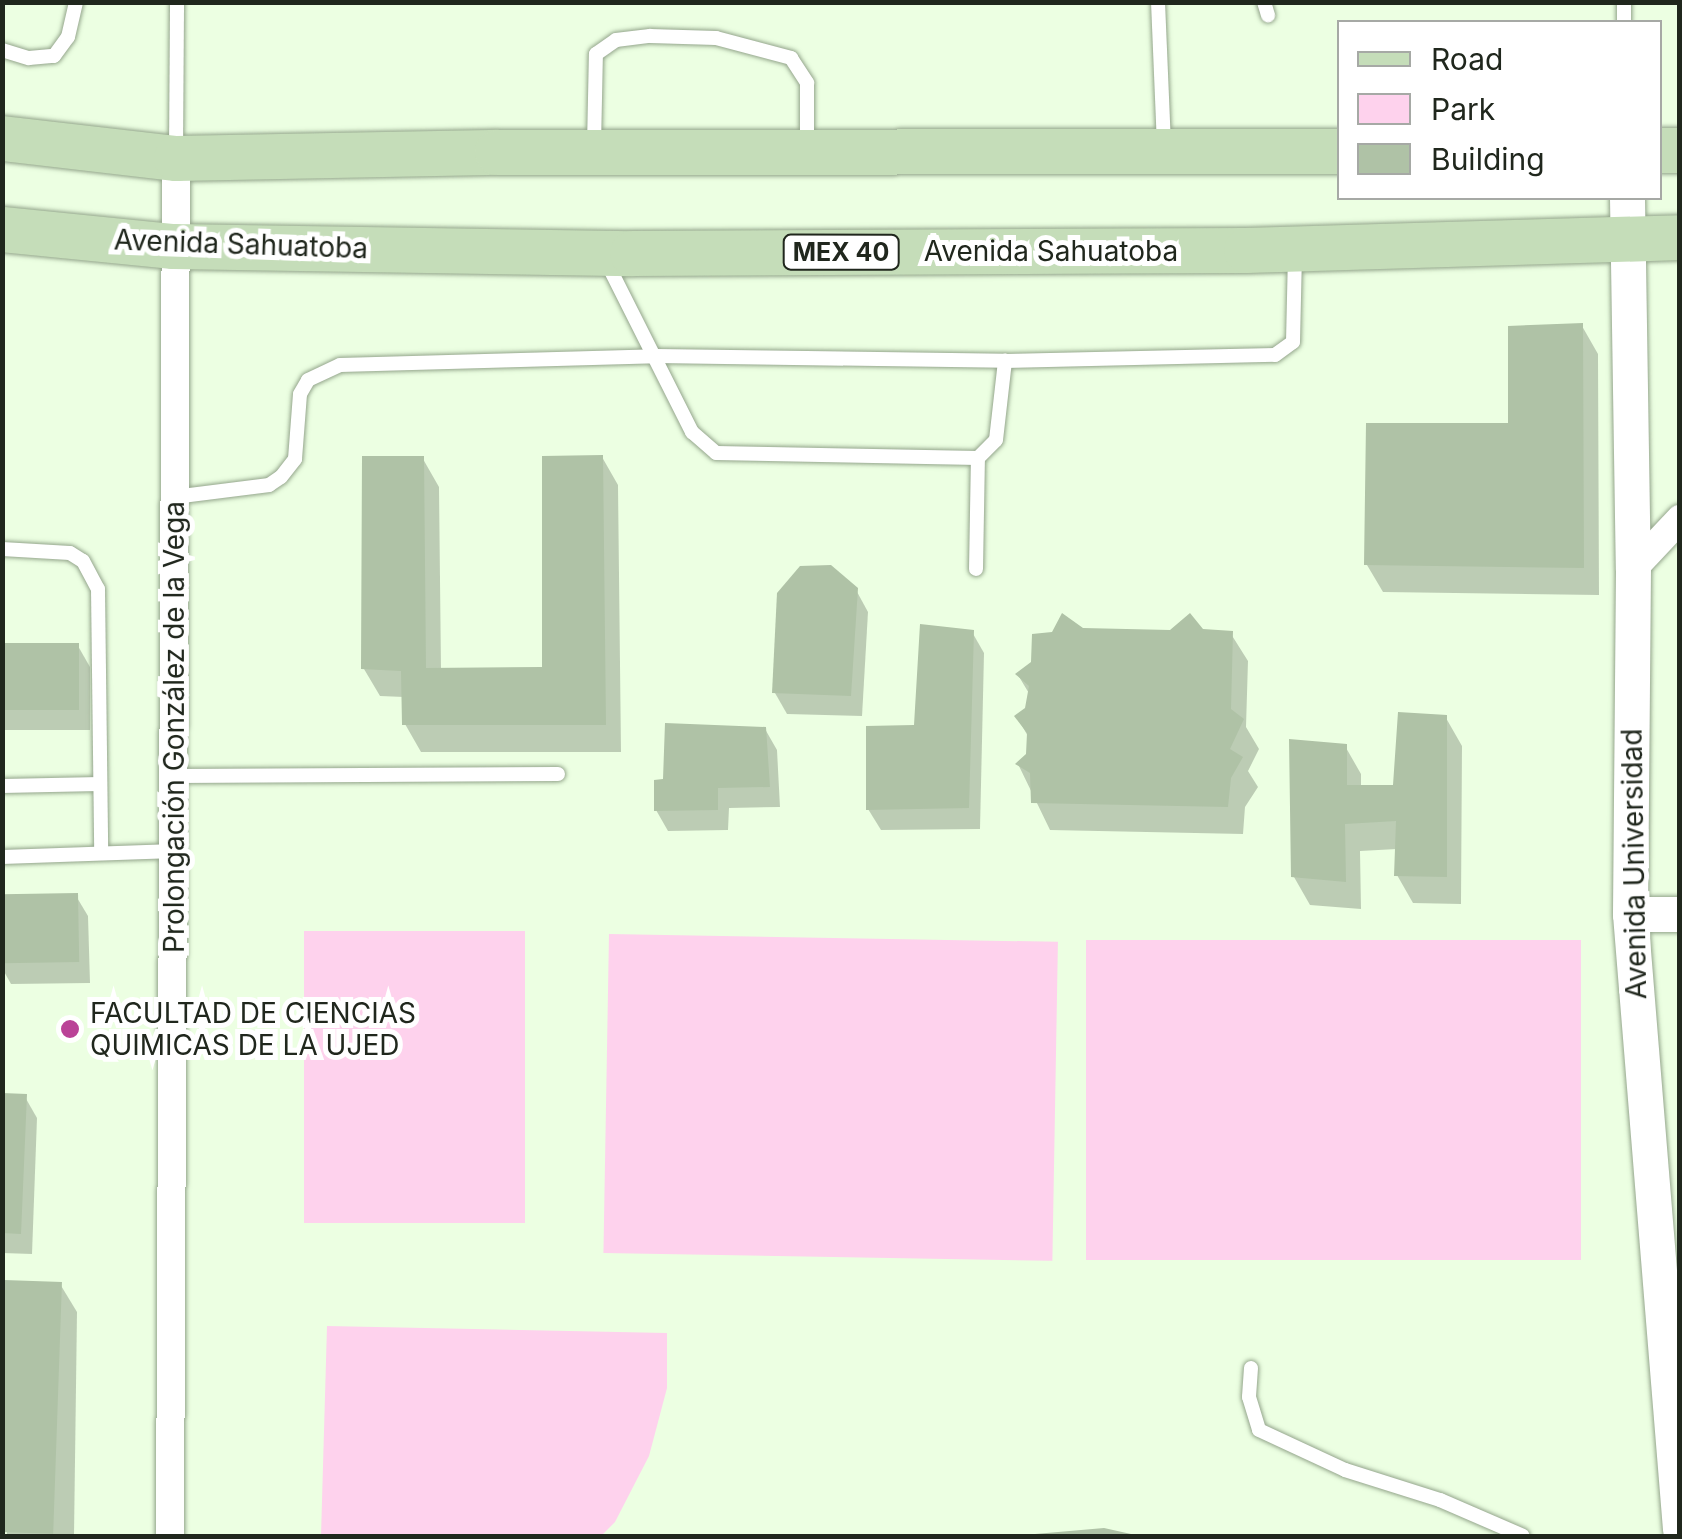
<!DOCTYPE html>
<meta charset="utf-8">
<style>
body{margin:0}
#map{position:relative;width:1682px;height:1539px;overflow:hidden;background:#ecffe2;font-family:Inter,sans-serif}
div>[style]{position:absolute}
.green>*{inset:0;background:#fed2ed;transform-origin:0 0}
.shadow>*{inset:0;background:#0003}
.building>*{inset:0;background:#afc2a6;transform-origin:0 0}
.roads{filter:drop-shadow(0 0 2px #94a68c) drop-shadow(0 0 2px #94a68c)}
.service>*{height:14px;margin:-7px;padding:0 7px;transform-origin:7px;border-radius:7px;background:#fff}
.minor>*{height:28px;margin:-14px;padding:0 14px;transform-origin:14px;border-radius:14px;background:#fff}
.tertiary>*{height:35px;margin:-17.5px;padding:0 17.5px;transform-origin:17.5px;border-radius:17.5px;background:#fff}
.primary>*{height:45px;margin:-22.5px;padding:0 22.5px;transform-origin:22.5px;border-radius:22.5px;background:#c5ddb9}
.dots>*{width:28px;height:28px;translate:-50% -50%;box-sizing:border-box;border:5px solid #fff;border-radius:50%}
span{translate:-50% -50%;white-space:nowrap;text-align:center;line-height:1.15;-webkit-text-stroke:10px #fff;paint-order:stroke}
.shield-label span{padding:2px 8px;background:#fff;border:2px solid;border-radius:8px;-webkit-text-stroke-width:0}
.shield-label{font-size:25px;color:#20271d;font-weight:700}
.street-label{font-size:28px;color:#20271d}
.poi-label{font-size:28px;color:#20271d}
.left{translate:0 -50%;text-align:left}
.frame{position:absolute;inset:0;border:5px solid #20271d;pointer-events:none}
.legend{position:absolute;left:1337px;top:20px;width:325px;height:180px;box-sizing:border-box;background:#fff;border:2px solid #a6a9a5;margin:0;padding:12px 18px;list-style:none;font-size:30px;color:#20271d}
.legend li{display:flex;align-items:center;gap:20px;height:50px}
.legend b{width:50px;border:2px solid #a6a9a5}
</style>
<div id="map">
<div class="green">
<i style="left:304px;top:931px;width:221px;height:292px"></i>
<i style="left:609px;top:934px;width:449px;height:319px;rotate:1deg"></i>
<i style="left:1086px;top:940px;width:495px;height:320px"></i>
<i style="clip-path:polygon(327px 1326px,667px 1333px,667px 1388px,649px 1456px,615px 1522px,601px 1536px,321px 1536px)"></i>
</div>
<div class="shadow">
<i style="clip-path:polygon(1582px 326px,1598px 354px,1599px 595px,1383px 592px,1367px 565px,1510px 426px)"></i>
<i style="clip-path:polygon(602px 457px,618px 485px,621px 752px,421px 752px,405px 724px,404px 697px,380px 696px,364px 669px,423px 459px,439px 487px,441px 670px,544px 670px)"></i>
<i style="clip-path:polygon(856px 590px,868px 612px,862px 716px,787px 714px,775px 693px)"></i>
<i style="clip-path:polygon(1082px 631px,1231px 634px,1248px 661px,1246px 727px,1259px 749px,1248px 771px,1258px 787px,1245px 807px,1243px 834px,1050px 830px,1018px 764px,1029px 756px,1029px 738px,1017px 717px,1028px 709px,1030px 695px,1018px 675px)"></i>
<i style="clip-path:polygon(972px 632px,984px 653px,980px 829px,881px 830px,868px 809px)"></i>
<i style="clip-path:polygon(2px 646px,78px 646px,90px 667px,90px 730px,2px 730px)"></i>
<i style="clip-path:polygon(1446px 718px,1462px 746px,1461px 904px,1413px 903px,1397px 875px,1397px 849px,1360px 851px,1361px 909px,1310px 905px,1294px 877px,1345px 746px,1361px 774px,1361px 788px,1395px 788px)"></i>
<i style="clip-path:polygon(765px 729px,777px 750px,780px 807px,729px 808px,728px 830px,668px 831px,656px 810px)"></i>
<i style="clip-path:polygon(2px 896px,76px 896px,88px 916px,90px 983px,11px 984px,2px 968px)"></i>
<i style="clip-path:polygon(2px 1096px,25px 1097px,37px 1118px,32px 1254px,2px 1253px)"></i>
<i style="clip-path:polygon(60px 1284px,77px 1312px,74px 1536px,7px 1536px,2px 1345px)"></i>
<i style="clip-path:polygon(1104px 1531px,1137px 1536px,1031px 1536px)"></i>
</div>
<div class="building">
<i style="clip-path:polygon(1583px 323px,1584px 568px,1364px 565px,1366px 423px,1508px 423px,1508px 326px)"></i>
<i style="clip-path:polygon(603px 455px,606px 725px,402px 725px,401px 671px,361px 669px,362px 456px,424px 456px,426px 668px,542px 667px,542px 456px)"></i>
<i style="clip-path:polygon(831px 565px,858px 588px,851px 696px,772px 693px,777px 593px,800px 566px)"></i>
<i style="clip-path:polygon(1062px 613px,1083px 628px,1170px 630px,1190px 613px,1203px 629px,1233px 631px,1231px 709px,1244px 719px,1230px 749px,1243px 757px,1231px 778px,1228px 807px,1031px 803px,1030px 773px,1015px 764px,1026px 754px,1027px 733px,1014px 716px,1025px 708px,1029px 686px,1015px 674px,1031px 662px,1032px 634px,1052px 632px)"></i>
<i style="clip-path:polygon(920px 624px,974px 630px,969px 808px,866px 810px,866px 726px,914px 725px)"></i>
<i style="left:3px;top:643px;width:76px;height:67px"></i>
<i style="clip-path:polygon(1398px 712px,1447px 715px,1447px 877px,1394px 876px,1396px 821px,1345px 824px,1346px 882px,1291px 877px,1289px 739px,1347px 744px,1347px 785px,1393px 785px)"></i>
<i style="clip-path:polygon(665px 723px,766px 727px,770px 787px,718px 788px,718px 810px,654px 811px,654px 780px,663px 779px)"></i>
<i style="left:78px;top:893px;width:69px;height:76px;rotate:89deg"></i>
<i style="clip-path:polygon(2px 1093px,27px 1094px,21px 1234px,2px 1233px)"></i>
<i style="left:4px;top:1280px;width:58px;height:252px;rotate:2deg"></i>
<i style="clip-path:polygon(1104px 1528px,1140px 1536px,1035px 1536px,1035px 1534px)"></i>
</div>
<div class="roads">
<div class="service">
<i style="left:1158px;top:2px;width:143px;rotate:87.6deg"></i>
<i style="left:1264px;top:2px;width:14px;rotate:73deg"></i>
<i style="left:1624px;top:2px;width:20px;rotate:90deg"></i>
<i style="left:2px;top:50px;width:28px;rotate:17deg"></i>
<i style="left:29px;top:58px;width:25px;rotate:-5deg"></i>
<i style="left:54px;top:56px;width:24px;rotate:-54deg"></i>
<i style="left:68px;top:37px;width:36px;rotate:-77deg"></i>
<i style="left:594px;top:146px;width:92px;rotate:-88.8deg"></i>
<i style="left:596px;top:54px;width:24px;rotate:-35deg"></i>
<i style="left:616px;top:40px;width:34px;rotate:-7deg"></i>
<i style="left:650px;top:36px;width:66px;rotate:1.7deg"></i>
<i style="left:716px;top:38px;width:78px;rotate:14.9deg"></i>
<i style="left:791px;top:58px;width:30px;rotate:57deg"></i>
<i style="left:807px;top:83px;width:63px;rotate:90deg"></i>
<i style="left:176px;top:152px;width:150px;rotate:-89.6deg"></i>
<i style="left:605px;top:259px;width:194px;rotate:63.3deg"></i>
<i style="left:692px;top:432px;width:32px;rotate:41deg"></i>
<i style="left:716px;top:453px;width:262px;rotate:1.1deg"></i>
<i style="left:978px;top:458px;width:25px;rotate:-45deg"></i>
<i style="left:996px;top:440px;width:80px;rotate:-83.5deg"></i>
<i style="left:174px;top:497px;width:96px;rotate:-7.2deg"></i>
<i style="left:269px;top:485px;width:14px;rotate:-34deg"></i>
<i style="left:281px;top:477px;width:23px;rotate:-52deg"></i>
<i style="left:295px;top:459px;width:65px;rotate:-85.6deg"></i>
<i style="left:300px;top:394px;width:16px;rotate:-60deg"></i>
<i style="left:308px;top:380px;width:35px;rotate:-25deg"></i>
<i style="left:340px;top:365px;width:316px;rotate:-1.6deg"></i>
<i style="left:656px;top:356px;width:349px;rotate:0.8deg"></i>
<i style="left:1005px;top:361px;width:270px;rotate:-1.3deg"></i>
<i style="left:1275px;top:355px;width:22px;rotate:-36deg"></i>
<i style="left:1293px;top:342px;width:85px;rotate:-88.7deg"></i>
<i style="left:2px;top:549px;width:68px;rotate:3.4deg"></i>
<i style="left:70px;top:553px;width:15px;rotate:32deg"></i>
<i style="left:83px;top:561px;width:32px;rotate:62deg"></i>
<i style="left:98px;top:589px;width:264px;rotate:89.3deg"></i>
<i style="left:976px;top:569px;width:111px;rotate:-89deg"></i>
<i style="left:175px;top:776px;width:383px;rotate:-0.3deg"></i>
<i style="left:2px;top:786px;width:98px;rotate:-1.2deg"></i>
<i style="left:2px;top:857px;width:173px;rotate:-2deg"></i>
<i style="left:1251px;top:1368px;width:29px;rotate:94deg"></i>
<i style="left:1249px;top:1397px;width:34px;rotate:73deg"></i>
<i style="left:1259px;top:1430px;width:95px;rotate:24.9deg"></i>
<i style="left:1345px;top:1470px;width:100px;rotate:17.5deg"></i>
<i style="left:1440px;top:1500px;width:90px;rotate:23.4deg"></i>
</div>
<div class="minor">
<i style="left:1633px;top:569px;width:69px;rotate:-46.8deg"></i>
<i style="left:170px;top:1536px;width:1378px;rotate:-89.75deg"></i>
</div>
<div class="tertiary">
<i style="left:1627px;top:198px;width:371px;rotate:89.1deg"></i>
<i style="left:1633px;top:569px;width:345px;rotate:90.5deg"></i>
<i style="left:1630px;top:914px;width:617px;rotate:85.35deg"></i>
<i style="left:1630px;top:914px;width:50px"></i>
</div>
<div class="primary">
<i style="left:2px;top:138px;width:175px;rotate:6.6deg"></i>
<i style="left:176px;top:158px;width:321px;rotate:-1.1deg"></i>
<i style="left:497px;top:152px;width:843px;rotate:-0.07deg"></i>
<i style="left:1660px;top:150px;width:20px"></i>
<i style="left:2px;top:229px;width:172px;rotate:5.7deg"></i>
<i style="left:173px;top:246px;width:459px;rotate:0.9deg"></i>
<i style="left:632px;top:253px;width:614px;rotate:-0.28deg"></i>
<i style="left:1246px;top:250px;width:434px;rotate:-1.7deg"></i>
</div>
</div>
<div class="dots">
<i style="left:70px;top:1029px;background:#ba4297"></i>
</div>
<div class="shield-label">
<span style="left:841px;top:252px">MEX 40</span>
</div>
<div class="street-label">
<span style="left:241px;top:244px;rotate:2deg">Avenida Sahuatoba</span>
<span style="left:1051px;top:251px">Avenida Sahuatoba</span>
<span style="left:174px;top:727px;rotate:-90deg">Prolongación González de la Vega</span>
<span style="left:1634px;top:864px;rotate:-91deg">Avenida Universidad</span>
</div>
<div class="poi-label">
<span class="left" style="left:90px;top:1029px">FACULTAD DE CIENCIAS<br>QUIMICAS DE LA UJED</span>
</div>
<div class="frame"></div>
<ul class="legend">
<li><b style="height:12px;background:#c5ddb9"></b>Road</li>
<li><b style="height:28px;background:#fed2ed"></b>Park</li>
<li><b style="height:28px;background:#afc2a6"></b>Building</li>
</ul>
</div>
